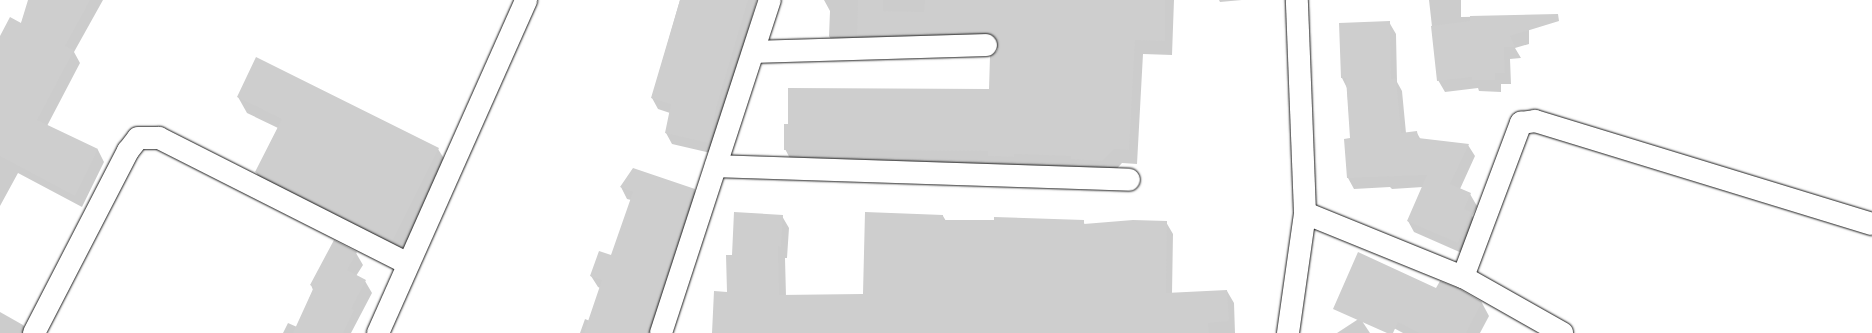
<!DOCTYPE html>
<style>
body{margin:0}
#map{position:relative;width:1872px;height:333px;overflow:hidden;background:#fff;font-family:Mali,sans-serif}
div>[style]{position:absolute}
.shadow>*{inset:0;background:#0003}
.building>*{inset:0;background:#cecece}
.roads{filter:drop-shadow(0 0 1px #1c1c1c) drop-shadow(0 0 1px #1c1c1c)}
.street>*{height:22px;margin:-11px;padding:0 11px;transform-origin:11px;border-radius:11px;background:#fff}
span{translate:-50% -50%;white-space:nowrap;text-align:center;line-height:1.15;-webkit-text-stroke:4px #fff;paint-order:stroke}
</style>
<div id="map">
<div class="shadow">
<i style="clip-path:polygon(29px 0,103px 0,74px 52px,80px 63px,47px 126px,98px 150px,104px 162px,82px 207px,18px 173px,0 206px,0 58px,21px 24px)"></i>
<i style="clip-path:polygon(680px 0,757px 0,722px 119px,715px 154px,672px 144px,666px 133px,670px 113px,658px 109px,652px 98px)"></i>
<i style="clip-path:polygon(824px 0,1174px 0,1172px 55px,1143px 54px,1137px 164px,1122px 163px,1111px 175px,793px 164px,785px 149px,990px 90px,999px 48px,838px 51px,829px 36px,830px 11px)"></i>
<i style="clip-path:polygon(1219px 0,1242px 0,1220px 2px)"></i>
<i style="clip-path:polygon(1429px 0,1461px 0,1461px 17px,1522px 16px,1529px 28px,1529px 44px,1515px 48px,1521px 58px,1510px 59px,1511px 84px,1501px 84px,1501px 92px,1479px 91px,1478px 88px,1445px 92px,1438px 80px)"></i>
<i style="clip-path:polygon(1389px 22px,1396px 34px,1397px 82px,1402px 91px,1406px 133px,1417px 133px,1421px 140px,1468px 145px,1475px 156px,1460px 189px,1470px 194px,1477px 206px,1472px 216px,1477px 224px,1464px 254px,1414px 232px,1408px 221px,1423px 187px,1392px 189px,1390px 187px,1354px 189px,1348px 178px,1351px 139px,1347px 88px,1342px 78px)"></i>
<i style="clip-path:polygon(238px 97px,438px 149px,448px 165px,402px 258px,265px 189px,256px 172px,278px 128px,247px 113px)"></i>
<i style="clip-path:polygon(633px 169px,694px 190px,701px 201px,658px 333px,580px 333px,585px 319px,590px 321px,600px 288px,598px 287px,591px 276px,611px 257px,631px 200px,627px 199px,621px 187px)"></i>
<i style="clip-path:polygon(782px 216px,789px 228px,787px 258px,785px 258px,786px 296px,864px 295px,943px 216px,946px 221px,1083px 221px,1085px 225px,1166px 222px,1173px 234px,1172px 294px,1227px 291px,1234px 303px,1235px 333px,713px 333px,728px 293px,733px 256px)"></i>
<i style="clip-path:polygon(356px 253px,363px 265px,356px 276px,365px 281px,372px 293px,351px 333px,283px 333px,288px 323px,297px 327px,313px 290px,311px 285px)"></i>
<i style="clip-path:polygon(1437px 289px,1457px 289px,1482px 303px,1489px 316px,1480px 333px,1403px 333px,1349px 304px)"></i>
<i style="clip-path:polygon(0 312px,23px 325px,28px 333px,0 333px)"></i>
<i style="clip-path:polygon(1360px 318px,1370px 333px,1337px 333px)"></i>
</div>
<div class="building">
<i style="clip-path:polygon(28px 0,90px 0,65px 46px,74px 50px,37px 120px,98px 149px,75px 196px,0 156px,0 36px,10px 17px,21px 23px)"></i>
<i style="clip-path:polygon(680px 0,748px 0,716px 108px,709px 143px,665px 133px,671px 104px,651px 98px)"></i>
<i style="clip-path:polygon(858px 0,883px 0,883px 11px,924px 12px,925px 0,1165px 0,1165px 41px,1135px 40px,1129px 150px,1114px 149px,1102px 161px,1071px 159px,1071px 156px,1014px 154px,1014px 157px,988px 156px,988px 151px,784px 150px,784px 124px,788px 124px,788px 88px,989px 89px,990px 56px,997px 51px,998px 45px,997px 39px,992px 34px,986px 33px,857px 36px)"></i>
<i style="clip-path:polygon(1558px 14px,1559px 21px,1510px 36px,1515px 47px,1504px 47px,1505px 73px,1495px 73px,1495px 80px,1472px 80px,1472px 77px,1437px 81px,1431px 26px,1470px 21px,1470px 16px)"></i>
<i style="clip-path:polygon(1390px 21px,1391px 79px,1396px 78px,1401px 133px,1417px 131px,1418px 138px,1469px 144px,1450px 184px,1471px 193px,1464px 209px,1471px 212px,1458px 243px,1407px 221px,1427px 175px,1347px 178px,1344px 139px,1350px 138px,1346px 78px,1341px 78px,1339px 23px)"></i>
<i style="clip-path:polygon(256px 57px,439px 148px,392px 242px,255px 172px,282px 119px,237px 97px)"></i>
<i style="clip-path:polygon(633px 168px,695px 189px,649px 333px,584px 333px,602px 280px,590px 276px,599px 251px,611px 255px,633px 192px,620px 187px)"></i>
<i style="clip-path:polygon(734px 212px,783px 215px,781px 247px,778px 246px,779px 295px,863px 294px,865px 212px,943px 215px,943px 220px,994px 220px,994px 217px,1084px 220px,1084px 224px,1133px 220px,1167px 221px,1166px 293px,1227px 290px,1229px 321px,1208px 323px,1209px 333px,712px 333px,714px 291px,727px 292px,726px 255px,732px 255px)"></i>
<i style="clip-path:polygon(334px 240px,357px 252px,347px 270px,366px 280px,351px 309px,354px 310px,343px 333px,293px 333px,314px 287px,310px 285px)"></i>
<i style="clip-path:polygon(1358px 252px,1436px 288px,1440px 281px,1458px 288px,1482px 302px,1466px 333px,1419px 333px,1398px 322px,1393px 333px,1387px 333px,1333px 309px)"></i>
</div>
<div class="roads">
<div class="street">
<i style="left:754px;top:52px;width:232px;rotate:-1.7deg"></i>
<i style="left:716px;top:166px;width:413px;rotate:1.9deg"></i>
<i style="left:1305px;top:213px;width:170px;rotate:22.1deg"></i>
<i style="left:1463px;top:277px;width:114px;rotate:29.5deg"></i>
<i style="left:1463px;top:277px;width:165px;rotate:-69.4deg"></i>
<i style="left:1521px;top:123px;width:14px;rotate:-8deg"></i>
<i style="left:1535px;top:121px;width:352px;rotate:17deg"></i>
<i style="left:34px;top:333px;width:205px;rotate:-62.7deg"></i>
<i style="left:128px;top:151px;width:16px;rotate:-52deg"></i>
<i style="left:138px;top:138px;width:21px"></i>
<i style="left:159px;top:138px;width:279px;rotate:26.8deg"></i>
<i style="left:378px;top:333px;width:364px;rotate:-66deg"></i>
<i style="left:661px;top:333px;width:350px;rotate:-71.9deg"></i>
<i style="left:1288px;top:333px;width:121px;rotate:-81.9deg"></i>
<i style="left:1305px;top:213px;width:213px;rotate:-92.2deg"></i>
</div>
</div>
</div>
